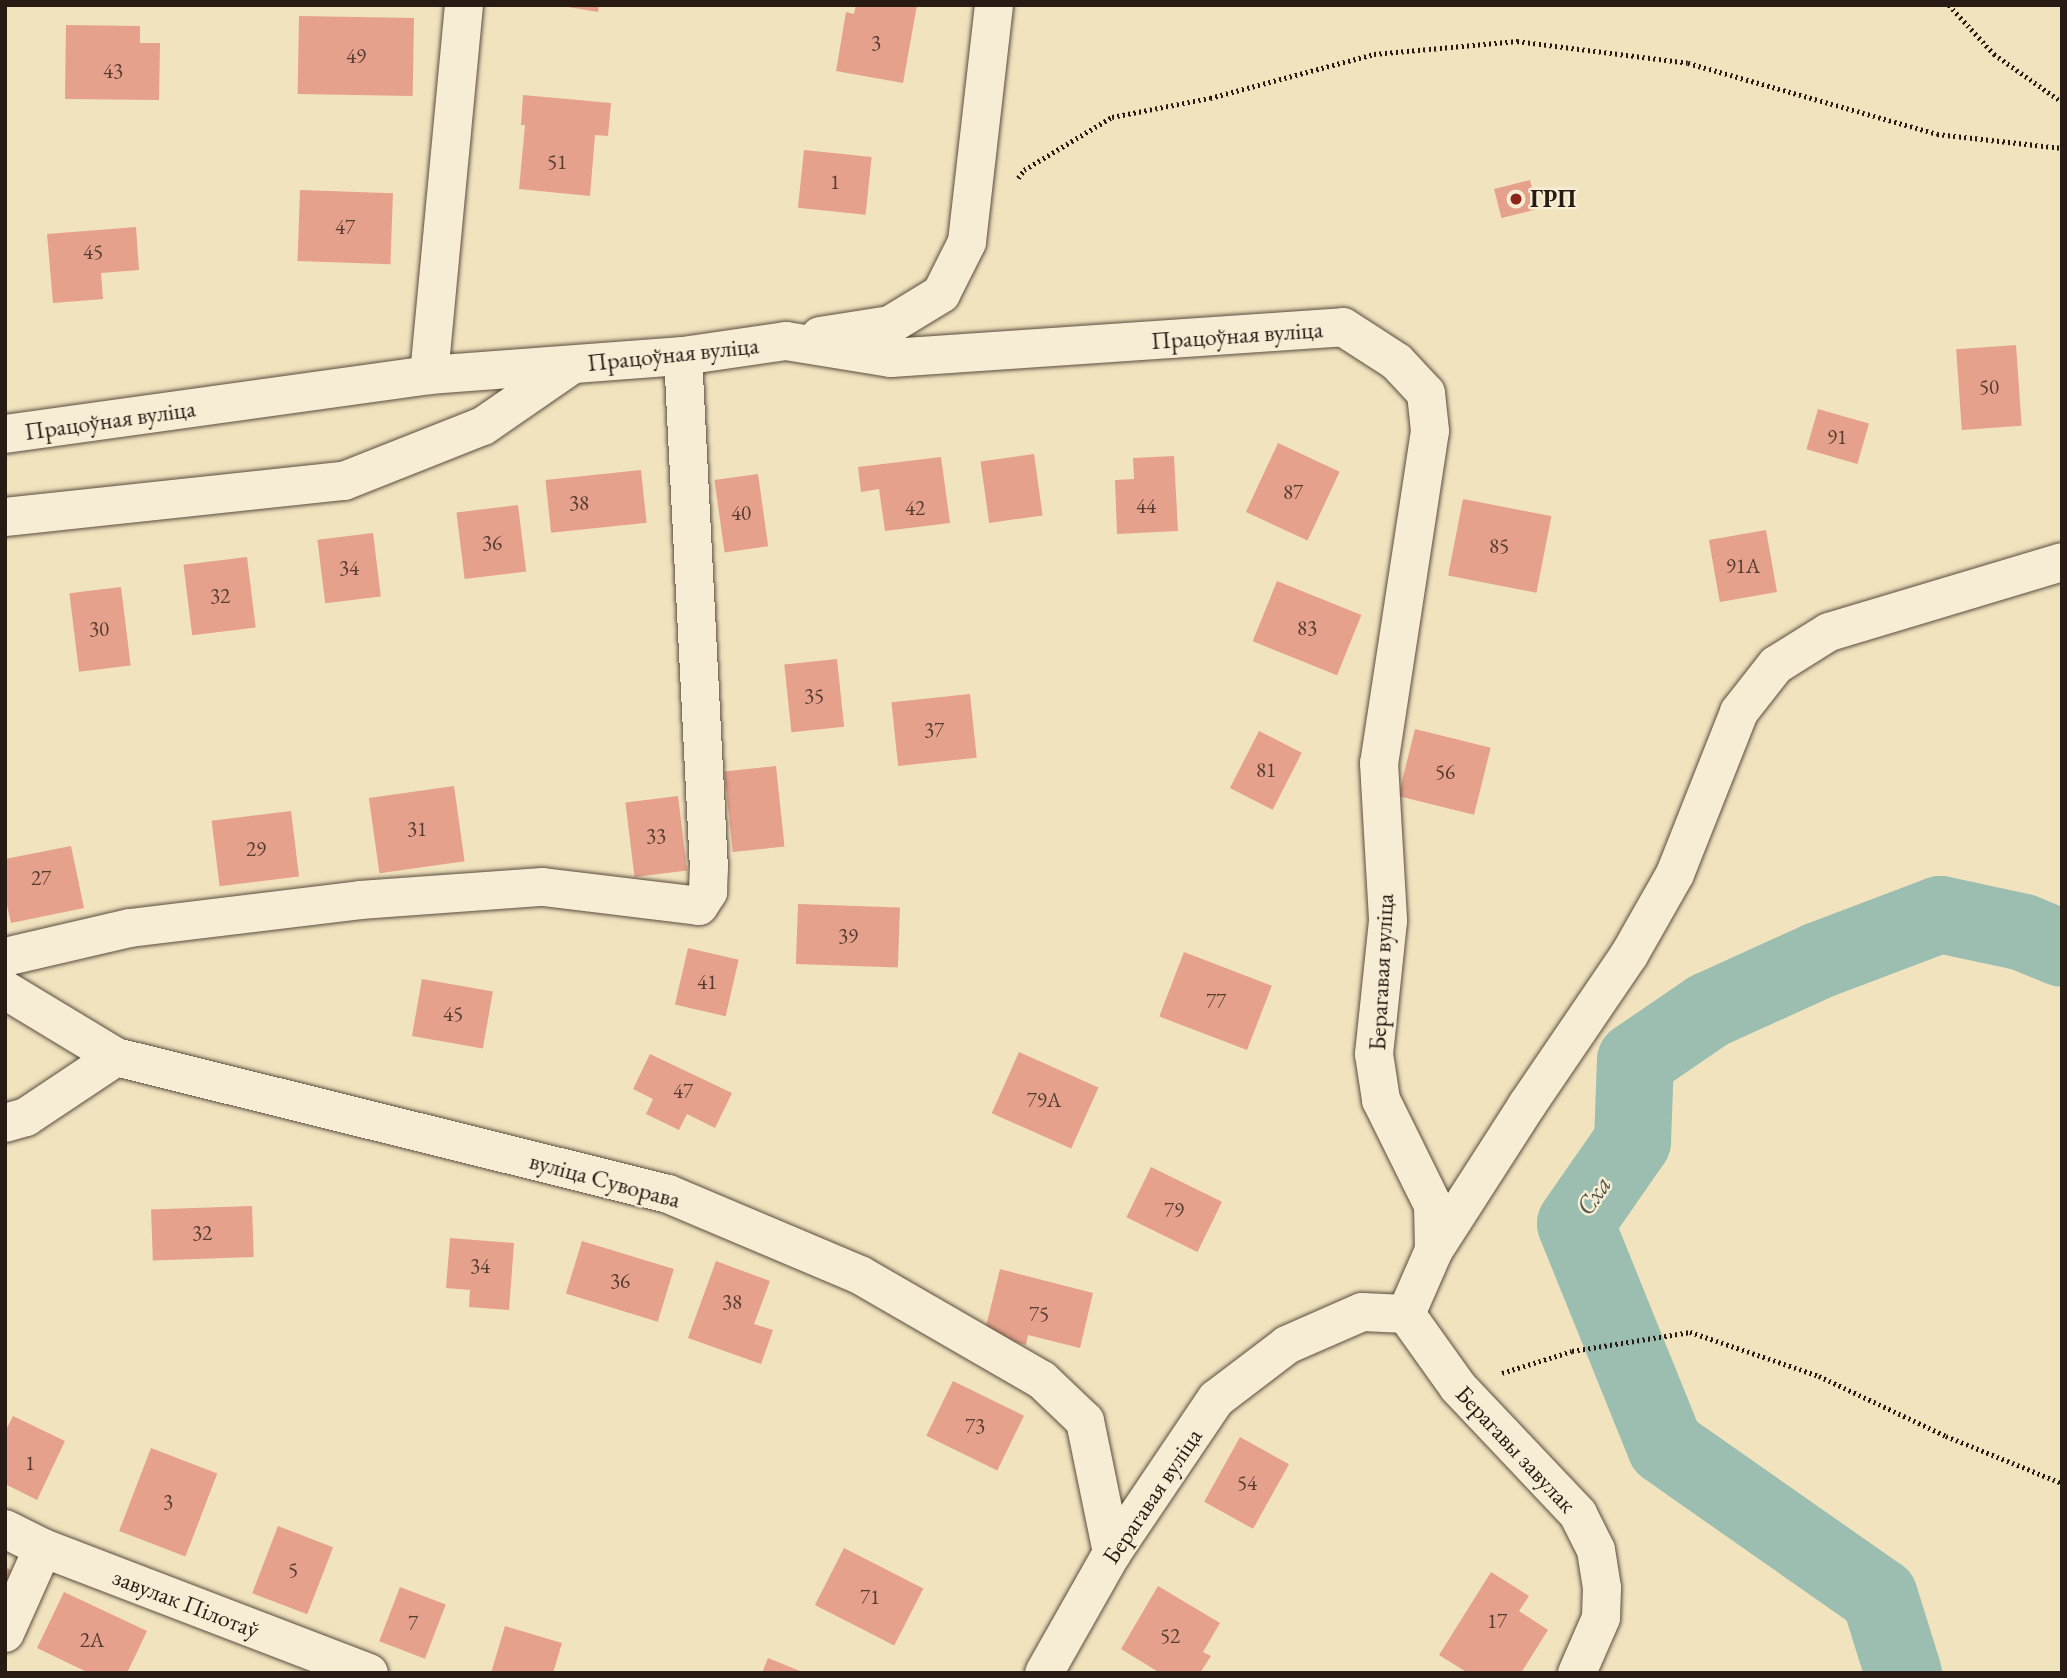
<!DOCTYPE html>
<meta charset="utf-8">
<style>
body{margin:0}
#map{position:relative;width:2067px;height:1678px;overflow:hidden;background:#f2e3bf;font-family:"EB Garamond",serif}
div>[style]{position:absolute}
.river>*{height:77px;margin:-38.5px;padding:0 38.5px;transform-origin:38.5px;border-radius:38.5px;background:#9bbeb0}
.building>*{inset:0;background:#e5a18b;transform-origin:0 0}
.path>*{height:4.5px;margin-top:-2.25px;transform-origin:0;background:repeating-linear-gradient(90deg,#271b14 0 2px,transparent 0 5.5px)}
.roads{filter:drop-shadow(0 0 2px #5a4d3f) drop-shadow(0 0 2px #5a4d3f)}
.minor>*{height:38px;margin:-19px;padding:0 19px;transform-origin:19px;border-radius:19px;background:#f7edd5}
.dots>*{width:19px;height:19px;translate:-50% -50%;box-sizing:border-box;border:4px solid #f7edd5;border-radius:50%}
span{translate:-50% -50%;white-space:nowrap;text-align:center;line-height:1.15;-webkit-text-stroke:5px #f7edd5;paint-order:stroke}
.number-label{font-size:21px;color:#563c32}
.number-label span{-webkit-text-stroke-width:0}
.poi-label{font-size:24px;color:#271b14;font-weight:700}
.left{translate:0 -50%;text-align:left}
.street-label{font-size:24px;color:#271b14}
.water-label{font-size:26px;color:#50544b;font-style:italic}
.frame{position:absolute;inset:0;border:7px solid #271b14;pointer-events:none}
</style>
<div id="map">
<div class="river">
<i style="left:1903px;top:1673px;width:81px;rotate:-107.3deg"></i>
<i style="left:1879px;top:1596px;width:261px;rotate:-145deg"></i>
<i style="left:1665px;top:1446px;width:240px;rotate:-112deg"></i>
<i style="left:1575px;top:1223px;width:100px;rotate:-55.2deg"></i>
<i style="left:1632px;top:1141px;width:81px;rotate:-87.9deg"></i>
<i style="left:1635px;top:1060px;width:88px;rotate:-34.4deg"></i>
<i style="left:1708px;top:1010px;width:121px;rotate:-24.4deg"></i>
<i style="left:1818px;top:960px;width:130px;rotate:-20.7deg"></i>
<i style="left:1940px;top:914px;width:85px;rotate:12.2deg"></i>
<i style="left:2023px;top:932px;width:42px;rotate:22.3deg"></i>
</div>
<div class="building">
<i style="clip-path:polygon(556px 5px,599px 5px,598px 12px)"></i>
<i style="clip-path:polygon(856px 5px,917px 5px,903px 83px,836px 71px,846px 12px,854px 14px)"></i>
<i style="left:299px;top:16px;width:115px;height:78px;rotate:1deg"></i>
<i style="clip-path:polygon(66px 25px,140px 26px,140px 43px,160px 43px,159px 100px,65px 99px)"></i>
<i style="clip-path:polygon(523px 95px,611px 103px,608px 136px,595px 135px,590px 196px,519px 189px,525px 125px,521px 125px)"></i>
<i style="left:804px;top:150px;width:68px;height:58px;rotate:6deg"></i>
<i style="left:1530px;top:180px;width:30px;height:37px;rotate:76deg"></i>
<i style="left:300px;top:190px;width:93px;height:71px;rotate:2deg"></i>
<i style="clip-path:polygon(136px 227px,139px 270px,101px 273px,103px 299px,53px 303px,47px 234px)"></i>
<i style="left:2016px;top:345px;width:81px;height:60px;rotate:86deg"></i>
<i style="left:1818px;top:409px;width:53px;height:42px;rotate:16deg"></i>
<i style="left:1278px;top:443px;width:68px;height:76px;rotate:25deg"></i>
<i style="left:1034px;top:454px;width:62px;height:54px;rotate:82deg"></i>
<i style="clip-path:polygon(1174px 456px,1178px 531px,1117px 534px,1115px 480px,1134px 479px,1133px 458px)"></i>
<i style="clip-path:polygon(941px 457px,950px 523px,885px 531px,879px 489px,861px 492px,858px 467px)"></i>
<i style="left:641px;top:470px;width:53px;height:96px;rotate:84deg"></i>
<i style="left:758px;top:474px;width:73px;height:44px;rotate:82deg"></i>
<i style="left:1463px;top:499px;width:90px;height:78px;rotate:11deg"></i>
<i style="left:518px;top:505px;width:67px;height:62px;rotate:83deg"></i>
<i style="left:1766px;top:530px;width:63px;height:58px;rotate:80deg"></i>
<i style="left:373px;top:533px;width:64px;height:56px;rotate:83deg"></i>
<i style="left:247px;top:557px;width:71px;height:64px;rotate:83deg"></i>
<i style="left:1277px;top:581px;width:91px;height:65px;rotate:22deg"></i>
<i style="left:121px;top:587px;width:79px;height:52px;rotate:83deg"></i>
<i style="left:837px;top:659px;width:68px;height:53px;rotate:84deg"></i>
<i style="left:970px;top:694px;width:64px;height:79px;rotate:84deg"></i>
<i style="left:1415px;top:729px;width:78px;height:69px;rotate:14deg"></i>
<i style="left:1259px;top:731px;width:48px;height:64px;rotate:27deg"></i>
<i style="left:776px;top:766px;width:81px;height:52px;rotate:84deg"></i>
<i style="left:454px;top:786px;width:76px;height:86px;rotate:82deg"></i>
<i style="left:678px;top:796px;width:75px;height:53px;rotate:83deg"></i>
<i style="left:291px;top:811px;width:66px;height:80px;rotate:83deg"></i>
<i style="clip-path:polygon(71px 846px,84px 908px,11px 923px,5px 896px,5px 859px)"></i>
<i style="left:798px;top:904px;width:102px;height:60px;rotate:2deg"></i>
<i style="left:688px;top:948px;width:52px;height:58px;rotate:13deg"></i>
<i style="left:1184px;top:952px;width:94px;height:69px;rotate:21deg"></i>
<i style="left:422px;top:979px;width:72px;height:58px;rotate:10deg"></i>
<i style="left:1019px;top:1052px;width:87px;height:67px;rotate:24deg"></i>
<i style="clip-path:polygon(650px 1054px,732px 1093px,715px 1128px,687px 1114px,679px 1130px,646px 1114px,653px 1099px,633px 1089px)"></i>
<i style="left:1151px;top:1167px;width:79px;height:56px;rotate:26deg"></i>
<i style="left:252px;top:1206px;width:51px;height:101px;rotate:88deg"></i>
<i style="clip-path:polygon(450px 1238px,514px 1243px,509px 1310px,469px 1307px,470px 1290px,446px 1288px)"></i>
<i style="left:582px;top:1241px;width:96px;height:55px;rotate:17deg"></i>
<i style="clip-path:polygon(716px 1261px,770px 1281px,754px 1324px,773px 1330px,761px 1364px,688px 1338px)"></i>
<i style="clip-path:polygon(1000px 1269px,1093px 1293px,1080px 1348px,1028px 1335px,1026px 1345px,984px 1335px)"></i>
<i style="left:953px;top:1381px;width:79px;height:61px;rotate:26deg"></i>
<i style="clip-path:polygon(13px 1416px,65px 1441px,37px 1500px,5px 1484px,5px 1432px)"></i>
<i style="left:1240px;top:1437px;width:56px;height:74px;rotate:29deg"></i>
<i style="left:151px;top:1448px;width:71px;height:89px;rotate:21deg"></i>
<i style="left:278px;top:1526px;width:59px;height:72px;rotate:21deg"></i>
<i style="left:844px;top:1548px;width:89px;height:64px;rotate:27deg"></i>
<i style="clip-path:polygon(5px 1567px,11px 1570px,5px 1585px)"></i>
<i style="clip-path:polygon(1491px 1572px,1529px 1596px,1519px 1611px,1548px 1630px,1521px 1673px,1468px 1673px,1439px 1655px)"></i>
<i style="clip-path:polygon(1158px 1586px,1220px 1623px,1203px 1652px,1211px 1656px,1200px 1673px,1160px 1673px,1121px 1649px)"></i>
<i style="left:400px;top:1587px;width:49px;height:58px;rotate:21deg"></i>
<i style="clip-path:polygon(64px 1592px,147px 1631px,127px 1673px,89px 1673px,37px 1648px)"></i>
<i style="clip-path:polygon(505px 1626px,562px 1643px,553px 1673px,491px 1673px)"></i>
<i style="clip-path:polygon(768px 1658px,805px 1673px,762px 1673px)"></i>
</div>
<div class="path">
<i style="left:1949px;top:5px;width:67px;rotate:47.4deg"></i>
<i style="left:1994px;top:54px;width:83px;rotate:35.2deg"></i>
<i style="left:1018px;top:178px;width:10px;rotate:-53deg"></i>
<i style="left:1024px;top:170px;width:103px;rotate:-31.1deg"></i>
<i style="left:1112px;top:117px;width:100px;rotate:-11deg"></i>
<i style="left:1210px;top:98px;width:170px;rotate:-15deg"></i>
<i style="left:1374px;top:54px;width:144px;rotate:-5.2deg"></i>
<i style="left:1517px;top:41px;width:172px;rotate:7.3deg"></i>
<i style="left:1688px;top:63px;width:259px;rotate:15.9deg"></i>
<i style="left:1937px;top:134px;width:126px;rotate:6.4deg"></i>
<i style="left:1502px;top:1373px;width:73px;rotate:-17.4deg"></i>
<i style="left:1572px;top:1351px;width:120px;rotate:-9.1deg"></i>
<i style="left:1690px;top:1332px;width:136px;rotate:18.8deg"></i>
<i style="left:1819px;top:1376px;width:140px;rotate:25.3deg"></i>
<i style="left:1946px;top:1436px;width:125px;rotate:22.1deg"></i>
</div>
<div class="roads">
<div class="minor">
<i style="left:820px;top:336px;width:71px;rotate:-8.9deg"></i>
<i style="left:890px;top:325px;width:60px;rotate:-31.3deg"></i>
<i style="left:941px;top:294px;width:58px;rotate:-63.4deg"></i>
<i style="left:967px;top:242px;width:239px;rotate:-83.5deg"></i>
<i style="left:429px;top:375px;width:372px;rotate:-84.6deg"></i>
<i style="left:5px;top:434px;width:428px;rotate:-7.9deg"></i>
<i style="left:429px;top:375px;width:255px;rotate:-4.3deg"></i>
<i style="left:683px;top:356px;width:104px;rotate:-8.3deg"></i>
<i style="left:786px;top:341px;width:106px;rotate:9.2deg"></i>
<i style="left:891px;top:358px;width:453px;rotate:-3.9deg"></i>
<i style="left:1343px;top:327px;width:64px;rotate:32.9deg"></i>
<i style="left:1397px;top:362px;width:42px;rotate:46.9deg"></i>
<i style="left:1426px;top:393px;width:38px;rotate:84deg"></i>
<i style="left:1430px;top:431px;width:336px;rotate:98.7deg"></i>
<i style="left:1379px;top:763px;width:158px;rotate:86.7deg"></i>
<i style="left:1388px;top:921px;width:134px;rotate:96deg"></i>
<i style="left:1374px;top:1054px;width:47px;rotate:81.3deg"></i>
<i style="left:1381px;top:1100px;width:117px;rotate:63.7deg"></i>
<i style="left:1433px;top:1205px;width:45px;rotate:88.7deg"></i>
<i style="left:1434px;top:1250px;width:70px;rotate:113.6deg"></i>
<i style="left:1406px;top:1314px;width:44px;rotate:-177.4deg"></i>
<i style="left:1362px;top:1312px;width:82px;rotate:156.3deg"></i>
<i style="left:1287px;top:1345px;width:89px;rotate:142.7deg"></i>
<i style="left:1216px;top:1399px;width:186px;rotate:124deg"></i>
<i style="left:1112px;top:1553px;width:138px;rotate:119.5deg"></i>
<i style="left:5px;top:517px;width:341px;rotate:-6.1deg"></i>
<i style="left:344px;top:481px;width:149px;rotate:-21.6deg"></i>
<i style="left:483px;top:426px;width:106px;rotate:-34.6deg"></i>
<i style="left:5px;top:957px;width:128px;rotate:-13.1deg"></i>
<i style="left:130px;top:928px;width:232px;rotate:-6.9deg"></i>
<i style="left:360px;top:900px;width:183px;rotate:-4.1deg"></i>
<i style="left:543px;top:887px;width:157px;rotate:6.9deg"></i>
<i style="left:699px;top:906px;width:17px;rotate:-57deg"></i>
<i style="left:708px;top:892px;width:23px;rotate:-88deg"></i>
<i style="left:709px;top:869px;width:514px;rotate:-92.9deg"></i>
<i style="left:5px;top:990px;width:130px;rotate:31.1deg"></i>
<i style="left:5px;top:1123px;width:22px;rotate:-16deg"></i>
<i style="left:26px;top:1117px;width:108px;rotate:-33.7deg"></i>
<i style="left:116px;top:1057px;width:569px;rotate:13.94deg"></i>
<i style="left:668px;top:1194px;width:208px;rotate:22.9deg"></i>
<i style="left:860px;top:1275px;width:210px;rotate:30deg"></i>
<i style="left:1042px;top:1380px;width:59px;rotate:43.6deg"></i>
<i style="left:1085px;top:1421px;width:135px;rotate:78.4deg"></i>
<i style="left:1434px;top:1250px;width:172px;rotate:-57.3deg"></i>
<i style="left:1527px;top:1105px;width:181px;rotate:-55.8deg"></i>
<i style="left:1629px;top:955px;width:93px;rotate:-60.4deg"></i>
<i style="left:1675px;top:874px;width:174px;rotate:-68.4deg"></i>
<i style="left:1739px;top:712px;width:60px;rotate:-51.8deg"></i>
<i style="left:1776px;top:665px;width:62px;rotate:-31.9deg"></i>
<i style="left:1829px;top:632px;width:243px;rotate:-16.7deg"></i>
<i style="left:1406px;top:1314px;width:90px;rotate:54.5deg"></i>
<i style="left:1458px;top:1387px;width:175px;rotate:46.6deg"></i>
<i style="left:1578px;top:1514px;width:40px;rotate:63.4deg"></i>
<i style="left:1596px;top:1550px;width:38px;rotate:81deg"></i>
<i style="left:1602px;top:1588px;width:30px;rotate:92deg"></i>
<i style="left:1601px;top:1618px;width:60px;rotate:113.6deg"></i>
<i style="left:5px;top:1529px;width:42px;rotate:26.6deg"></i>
<i style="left:43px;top:1548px;width:349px;rotate:21deg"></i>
<i style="left:5px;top:1633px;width:93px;rotate:-65.9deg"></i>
</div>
</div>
<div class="dots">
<i style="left:1516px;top:199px;background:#8f2418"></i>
</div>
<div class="number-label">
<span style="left:876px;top:43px">3</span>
<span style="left:356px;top:56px">49</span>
<span style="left:113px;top:71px">43</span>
<span style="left:557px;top:162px">51</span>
<span style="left:835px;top:182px">1</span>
<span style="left:345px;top:227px">47</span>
<span style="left:93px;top:252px">45</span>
<span style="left:1989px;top:387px">50</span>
<span style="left:1837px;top:437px">91</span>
<span style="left:1293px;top:492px">87</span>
<span style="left:579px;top:503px">38</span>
<span style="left:1146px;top:506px">44</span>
<span style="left:915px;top:508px">42</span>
<span style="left:741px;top:513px">40</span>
<span style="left:492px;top:543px">36</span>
<span style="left:1499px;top:546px">85</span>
<span style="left:1743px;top:566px">91А</span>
<span style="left:349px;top:568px">34</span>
<span style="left:220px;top:596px">32</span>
<span style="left:1307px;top:628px">83</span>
<span style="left:99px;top:629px">30</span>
<span style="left:814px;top:696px">35</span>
<span style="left:934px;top:730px">37</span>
<span style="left:1266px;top:770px">81</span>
<span style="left:1445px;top:772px">56</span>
<span style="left:417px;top:829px">31</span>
<span style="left:656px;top:836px">33</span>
<span style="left:256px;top:849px">29</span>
<span style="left:41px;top:878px">27</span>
<span style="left:848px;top:936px">39</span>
<span style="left:707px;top:982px">41</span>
<span style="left:1216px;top:1001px">77</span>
<span style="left:453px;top:1014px">45</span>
<span style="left:683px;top:1091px">47</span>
<span style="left:1044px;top:1100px">79А</span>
<span style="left:1174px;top:1210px">79</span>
<span style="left:202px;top:1233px">32</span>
<span style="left:480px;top:1266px">34</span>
<span style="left:620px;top:1281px">36</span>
<span style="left:732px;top:1302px">38</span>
<span style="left:1039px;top:1314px">75</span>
<span style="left:975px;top:1426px">73</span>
<span style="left:30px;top:1463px">1</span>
<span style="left:1247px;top:1483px">54</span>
<span style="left:168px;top:1502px">3</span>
<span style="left:293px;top:1570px">5</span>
<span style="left:870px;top:1597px">71</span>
<span style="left:1497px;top:1621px">17</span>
<span style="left:413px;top:1623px">7</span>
<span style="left:1170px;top:1636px">52</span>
<span style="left:92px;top:1640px">2А</span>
</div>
<div class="poi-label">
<span class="left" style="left:1530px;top:199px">ГРП</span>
</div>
<div class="street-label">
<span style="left:1237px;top:335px;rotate:-4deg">Працоўная вуліца</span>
<span style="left:673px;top:354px;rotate:-6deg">Працоўная вуліца</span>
<span style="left:110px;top:420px;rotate:-8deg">Працоўная вуліца</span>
<span style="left:1381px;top:972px;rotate:-87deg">Берагавая вуліца</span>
<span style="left:605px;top:1180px;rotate:15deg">вуліца Суворава</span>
<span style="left:1516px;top:1449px;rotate:47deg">Берагавы завулак</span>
<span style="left:1152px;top:1496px;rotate:-56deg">Берагавая вуліца</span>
<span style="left:186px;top:1603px;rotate:21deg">завулак Пілотаў</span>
</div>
<div class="water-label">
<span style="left:1594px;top:1196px;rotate:-56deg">Сха</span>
</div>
<div class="frame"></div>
</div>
